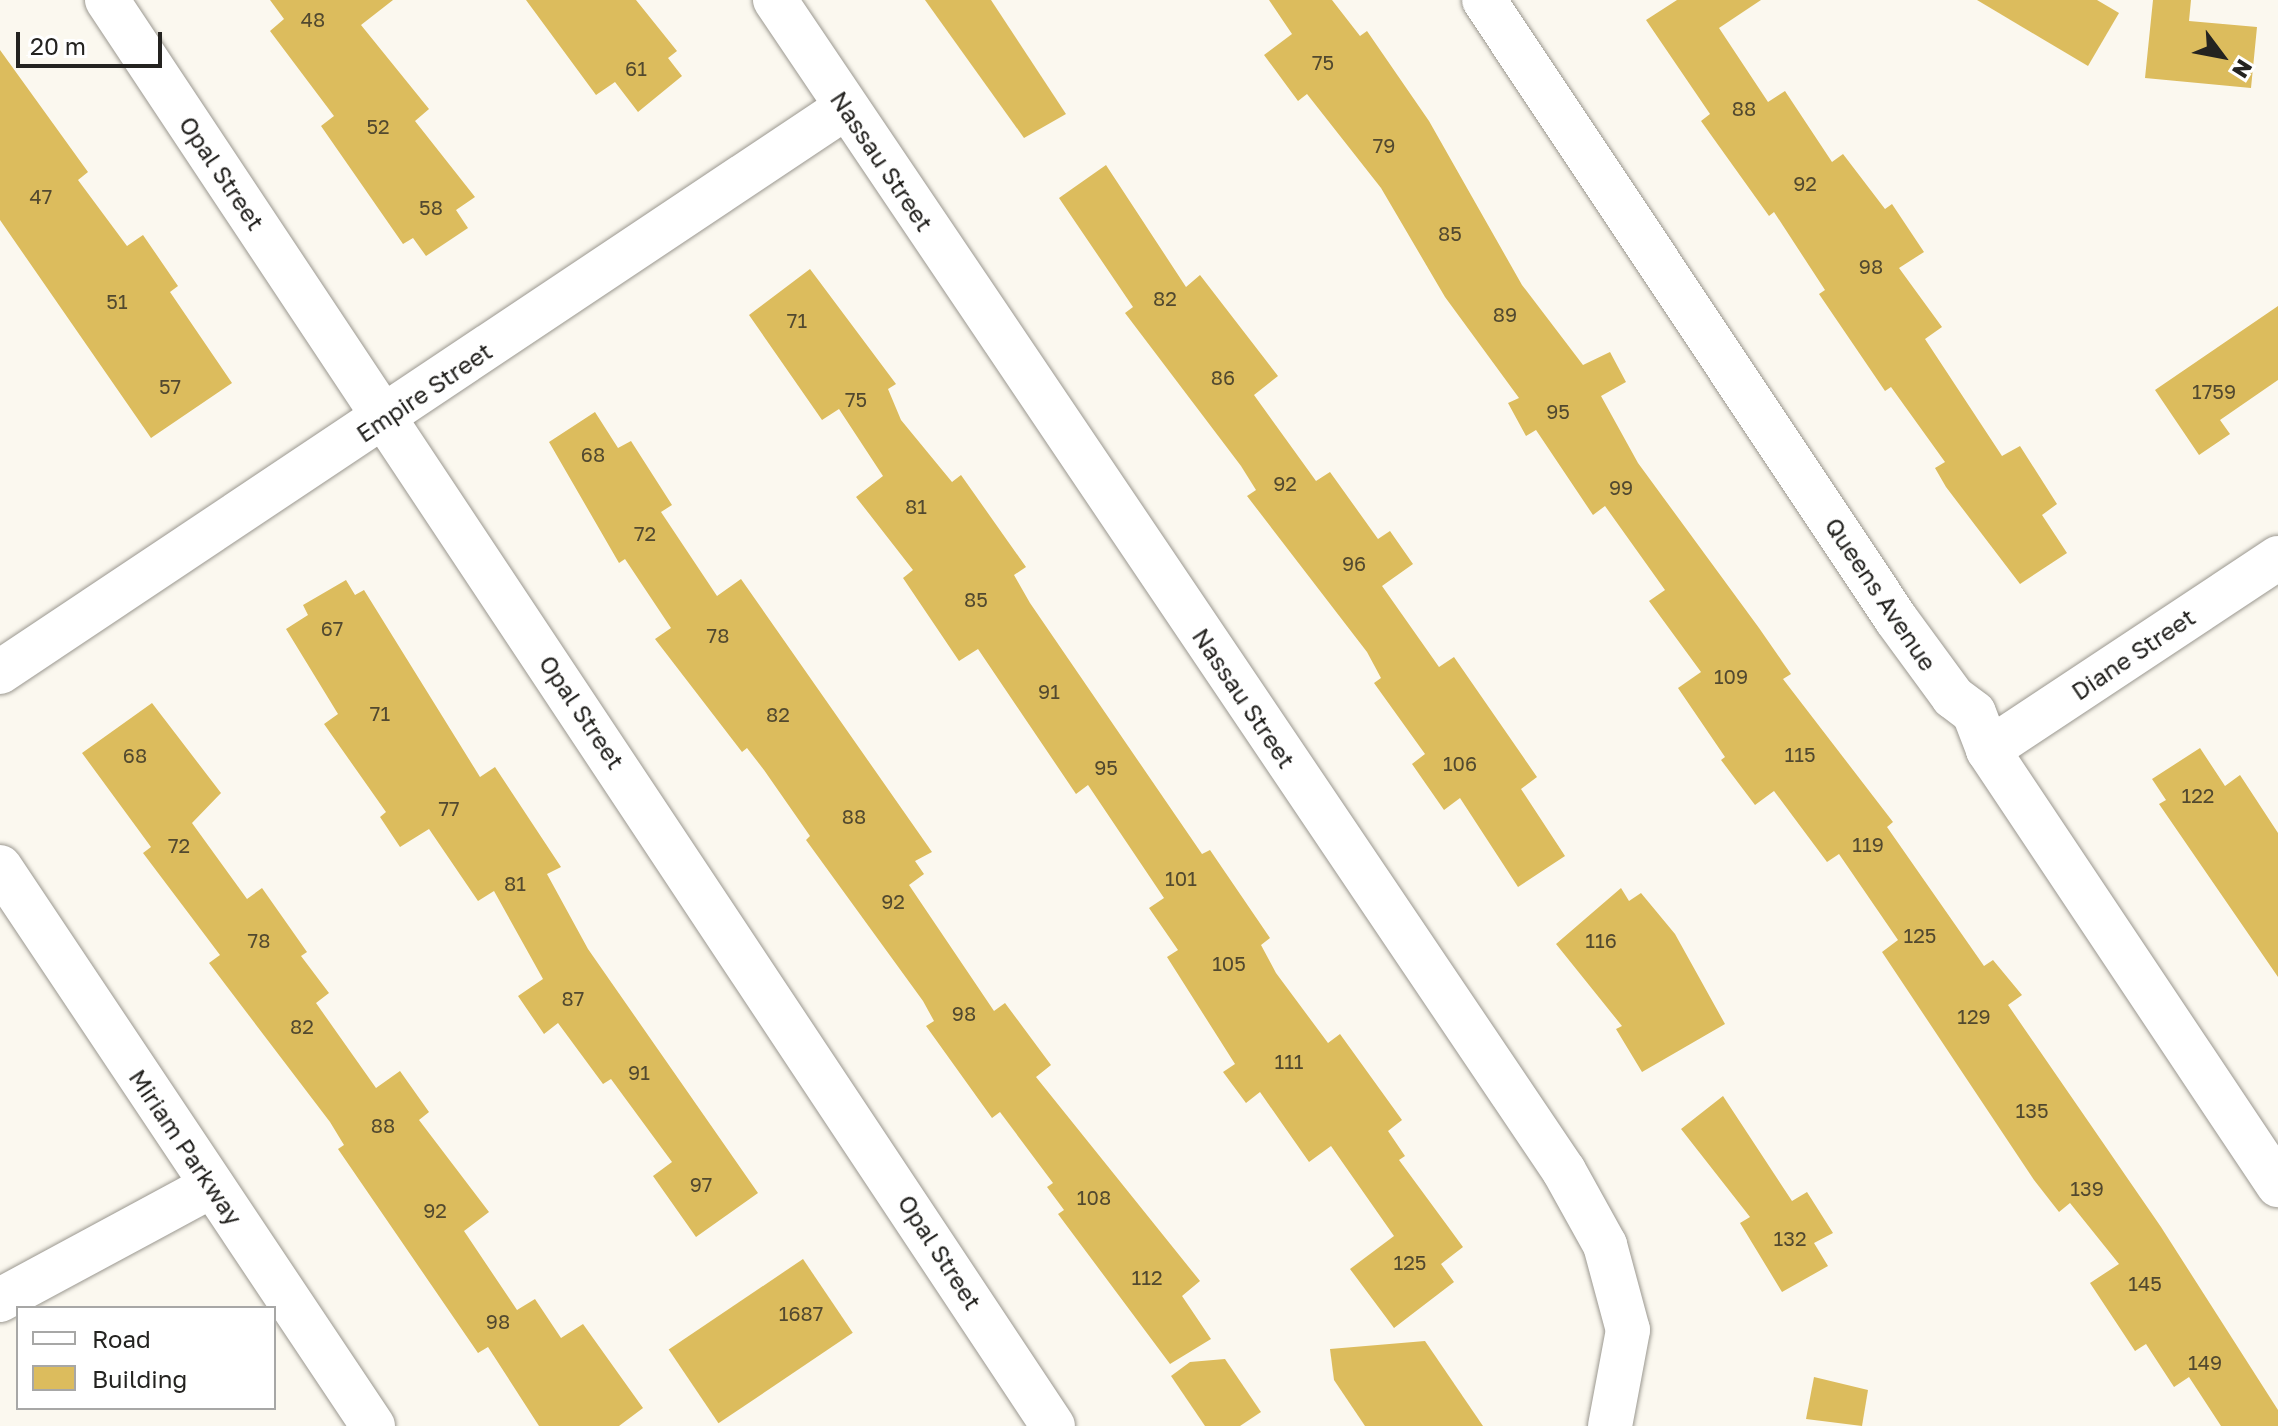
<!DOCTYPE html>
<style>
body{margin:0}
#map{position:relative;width:2278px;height:1426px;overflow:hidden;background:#fbf8ef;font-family:"Golos Text",sans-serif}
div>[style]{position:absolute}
.building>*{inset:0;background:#dcbc5d;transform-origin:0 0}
.roads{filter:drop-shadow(0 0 2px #9b9890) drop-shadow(0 0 2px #9b9890)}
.street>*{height:44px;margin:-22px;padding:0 22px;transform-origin:22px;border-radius:22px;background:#fff}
span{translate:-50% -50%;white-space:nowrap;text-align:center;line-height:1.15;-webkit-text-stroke:6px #fff;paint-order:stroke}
.number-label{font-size:20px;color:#52492f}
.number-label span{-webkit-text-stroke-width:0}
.street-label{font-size:24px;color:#242320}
.legend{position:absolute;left:16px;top:1306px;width:260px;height:104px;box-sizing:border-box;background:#fff;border:2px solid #a7a7a6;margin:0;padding:10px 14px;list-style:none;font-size:24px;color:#242320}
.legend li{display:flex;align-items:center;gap:16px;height:40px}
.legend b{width:40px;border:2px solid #a7a7a6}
.north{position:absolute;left:2182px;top:16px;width:80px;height:80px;-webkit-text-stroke:6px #fff;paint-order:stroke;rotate:122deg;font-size:22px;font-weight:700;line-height:32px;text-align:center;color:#242320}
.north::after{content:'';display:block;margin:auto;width:28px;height:36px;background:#242320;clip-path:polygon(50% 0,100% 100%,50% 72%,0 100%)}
.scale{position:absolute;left:16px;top:32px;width:146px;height:36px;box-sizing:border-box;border:4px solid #242320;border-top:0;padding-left:10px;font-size:24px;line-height:28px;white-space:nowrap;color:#242320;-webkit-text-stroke:6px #fff;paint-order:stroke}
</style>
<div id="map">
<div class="building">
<i style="clip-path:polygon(270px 0,393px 0,361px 25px,429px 109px,415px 121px,475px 197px,456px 210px,468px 228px,426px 256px,413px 238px,403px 244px,321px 126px,334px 116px,270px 31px,284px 19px)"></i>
<i style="clip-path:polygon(526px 0,636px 0,677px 51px,668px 58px,682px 76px,638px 112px,615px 82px,596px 95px)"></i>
<i style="clip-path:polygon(925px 0,991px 0,1066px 114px,1024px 138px)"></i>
<i style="clip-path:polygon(1269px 0,1332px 0,1360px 36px,1367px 31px,1429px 121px,1522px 285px,1583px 365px,1610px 352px,1626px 382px,1601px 396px,1638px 463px,1759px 628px,1791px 674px,1783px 679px,1893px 822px,1887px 827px,1984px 966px,1993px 960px,2022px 995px,2008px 1005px,2161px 1227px,2278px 1410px,2278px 1426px,2221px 1426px,2189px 1377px,2174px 1387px,2146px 1344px,2135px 1351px,2090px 1283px,2119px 1264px,2070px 1203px,2059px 1212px,2034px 1180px,1882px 952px,1898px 940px,1839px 854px,1827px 862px,1774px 791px,1755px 805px,1721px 760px,1725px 757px,1678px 688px,1701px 672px,1649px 601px,1665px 590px,1605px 506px,1593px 515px,1536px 430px,1526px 436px,1508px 403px,1519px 398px,1445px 297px,1381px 188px,1307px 94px,1298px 101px,1264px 55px,1292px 34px)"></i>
<i style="clip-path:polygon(1677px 0,1761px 0,1719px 28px,1768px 102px,1785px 91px,1832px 162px,1843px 154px,1885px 209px,1892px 204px,1924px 252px,1899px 268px,1942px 327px,1925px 339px,2002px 456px,2020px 446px,2057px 504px,2042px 515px,2067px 553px,2020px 584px,1946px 487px,1935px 468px,1945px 462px,1891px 387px,1885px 391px,1819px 294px,1825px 290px,1774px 212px,1769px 216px,1701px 121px,1710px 114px,1646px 20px)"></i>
<i style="clip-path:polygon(1977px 0,2097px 0,2119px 13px,2088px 66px)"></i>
<i style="clip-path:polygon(2153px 0,2191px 0,2189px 21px,2257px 27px,2251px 88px,2145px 78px)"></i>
<i style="clip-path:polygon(0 50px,88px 172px,78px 180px,127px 246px,143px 235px,178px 286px,170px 292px,232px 383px,151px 438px,0 220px)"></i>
<i style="clip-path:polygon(1106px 165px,1186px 287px,1200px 275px,1278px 376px,1254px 395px,1316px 481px,1330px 472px,1378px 539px,1390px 531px,1413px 564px,1382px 586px,1439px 667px,1454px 657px,1537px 777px,1521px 789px,1565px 856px,1518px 887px,1460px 798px,1444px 810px,1412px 764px,1425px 754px,1374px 683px,1381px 678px,1367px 652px,1247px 496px,1256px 490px,1241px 466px,1125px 313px,1133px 307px,1059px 198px)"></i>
<i style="clip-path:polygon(810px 269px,896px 384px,888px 389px,901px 420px,952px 482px,961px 475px,1026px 567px,1014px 575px,1030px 603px,1202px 854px,1210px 850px,1270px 938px,1261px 945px,1276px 973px,1328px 1043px,1340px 1034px,1402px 1120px,1388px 1131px,1405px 1156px,1399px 1160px,1463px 1247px,1441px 1264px,1454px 1282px,1394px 1328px,1350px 1269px,1394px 1236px,1331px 1146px,1309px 1162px,1260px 1092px,1246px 1103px,1223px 1072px,1235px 1064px,1167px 957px,1178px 950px,1149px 908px,1164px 898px,1088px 785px,1076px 794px,978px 649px,959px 661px,903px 578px,913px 570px,856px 497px,883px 476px,839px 409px,822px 420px,749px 315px)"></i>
<i style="clip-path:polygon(2278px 306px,2278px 380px,2220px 420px,2230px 434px,2199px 455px,2155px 390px)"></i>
<i style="clip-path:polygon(595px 412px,618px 448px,631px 441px,672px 505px,661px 512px,717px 596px,741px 579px,932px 852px,915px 861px,924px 874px,909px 885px,994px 1011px,1005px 1003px,1051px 1065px,1036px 1077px,1200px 1281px,1182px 1296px,1211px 1339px,1170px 1364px,1058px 1214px,1064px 1210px,1047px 1187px,1053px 1183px,1000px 1112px,992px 1118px,926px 1026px,934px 1021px,923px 1001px,806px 840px,810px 836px,764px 770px,747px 748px,742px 752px,655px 639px,671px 628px,625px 559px,619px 563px,549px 442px)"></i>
<i style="clip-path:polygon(346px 580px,355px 595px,364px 590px,480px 777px,495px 767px,561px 867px,547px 874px,588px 949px,758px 1193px,696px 1237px,653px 1176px,672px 1162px,611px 1079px,603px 1084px,558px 1023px,544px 1034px,518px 996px,543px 979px,494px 891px,478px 901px,429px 829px,400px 847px,380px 817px,386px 812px,324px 724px,338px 714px,286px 629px,308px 615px,303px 605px)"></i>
<i style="clip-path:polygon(152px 703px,221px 793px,192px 823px,247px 899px,262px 888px,307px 952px,301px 956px,329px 993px,316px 1003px,376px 1088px,400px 1071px,429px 1112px,419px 1120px,489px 1212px,464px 1231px,517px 1310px,535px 1299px,561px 1338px,583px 1324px,643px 1408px,619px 1426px,539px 1426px,488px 1347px,478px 1353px,338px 1149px,344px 1145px,330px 1122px,209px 963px,220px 955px,143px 853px,151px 847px,82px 753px)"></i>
<i style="clip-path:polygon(2200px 748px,2225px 786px,2240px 775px,2278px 833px,2278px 977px,2159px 804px,2166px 800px,2152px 779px)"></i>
<i style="clip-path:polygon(1621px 888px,1629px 901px,1641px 893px,1675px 934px,1725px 1024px,1642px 1072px,1616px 1029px,1622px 1026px,1556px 944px)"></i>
<i style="clip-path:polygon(1723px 1096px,1792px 1201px,1807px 1192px,1833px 1233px,1814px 1243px,1828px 1266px,1782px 1292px,1740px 1223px,1750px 1217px,1681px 1129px)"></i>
<i style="left:803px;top:1259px;width:89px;height:162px;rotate:56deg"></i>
<i style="clip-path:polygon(1425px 1341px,1483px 1426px,1365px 1426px,1334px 1380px,1330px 1349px)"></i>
<i style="clip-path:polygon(1225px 1359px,1261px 1412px,1240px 1426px,1205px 1426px,1171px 1376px,1190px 1362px)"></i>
<i style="clip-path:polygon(1814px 1377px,1868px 1390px,1862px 1426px,1806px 1419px)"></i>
</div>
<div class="roads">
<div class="street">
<i style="left:107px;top:0;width:1711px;rotate:56.44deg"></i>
<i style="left:775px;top:0;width:1412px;rotate:56.03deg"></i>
<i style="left:1564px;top:1171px;width:85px;rotate:61deg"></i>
<i style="left:1605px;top:1245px;width:88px;rotate:74.9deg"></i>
<i style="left:1628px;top:1330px;width:98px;rotate:100.6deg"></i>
<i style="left:1484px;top:0;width:744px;rotate:56.35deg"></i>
<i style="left:1896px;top:619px;width:97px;rotate:53.8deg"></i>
<i style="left:1953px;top:697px;width:26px;rotate:37deg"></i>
<i style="left:1974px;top:713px;width:40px;rotate:69deg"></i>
<i style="left:1988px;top:750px;width:523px;rotate:56.31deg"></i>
<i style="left:0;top:672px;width:1016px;rotate:-33.72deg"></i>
<i style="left:1988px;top:750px;width:348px;rotate:-33.5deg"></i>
<i style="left:0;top:867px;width:672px;rotate:56.29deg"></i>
<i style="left:0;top:1300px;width:241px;rotate:-28.3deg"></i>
</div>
</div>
<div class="number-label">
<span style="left:313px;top:19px">48</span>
<span style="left:1323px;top:62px">75</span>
<span style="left:636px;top:68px">61</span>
<span style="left:1744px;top:108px">88</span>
<span style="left:378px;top:126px">52</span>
<span style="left:1384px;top:145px">79</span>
<span style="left:1805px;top:183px">92</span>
<span style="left:41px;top:196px">47</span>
<span style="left:431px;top:207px">58</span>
<span style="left:1450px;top:233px">85</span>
<span style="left:1871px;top:266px">98</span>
<span style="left:1165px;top:298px">82</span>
<span style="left:117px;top:301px">51</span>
<span style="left:1505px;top:314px">89</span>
<span style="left:797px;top:320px">71</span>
<span style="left:1223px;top:377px">86</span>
<span style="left:170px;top:386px">57</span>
<span style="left:2214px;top:391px">1759</span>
<span style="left:856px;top:399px">75</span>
<span style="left:1558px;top:411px">95</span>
<span style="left:593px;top:454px">68</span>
<span style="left:1285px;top:483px">92</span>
<span style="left:1621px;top:487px">99</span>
<span style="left:916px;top:506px">81</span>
<span style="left:645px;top:533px">72</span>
<span style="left:1354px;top:563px">96</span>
<span style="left:976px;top:599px">85</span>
<span style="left:332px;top:628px">67</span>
<span style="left:718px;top:635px">78</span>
<span style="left:1731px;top:676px">109</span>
<span style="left:1049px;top:691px">91</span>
<span style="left:380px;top:713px">71</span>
<span style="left:778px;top:714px">82</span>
<span style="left:1800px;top:754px">115</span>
<span style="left:135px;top:755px">68</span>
<span style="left:1460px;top:763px">106</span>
<span style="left:1106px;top:767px">95</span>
<span style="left:2198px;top:795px">122</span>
<span style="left:449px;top:808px">77</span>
<span style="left:854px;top:816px">88</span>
<span style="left:1868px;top:844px">119</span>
<span style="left:179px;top:845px">72</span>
<span style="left:1181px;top:878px">101</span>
<span style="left:515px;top:883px">81</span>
<span style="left:893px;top:901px">92</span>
<span style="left:1920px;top:935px">125</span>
<span style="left:259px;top:940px">78</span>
<span style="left:1601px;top:940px">116</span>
<span style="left:1229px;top:963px">105</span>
<span style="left:573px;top:998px">87</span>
<span style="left:964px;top:1013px">98</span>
<span style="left:1974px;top:1016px">129</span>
<span style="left:302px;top:1026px">82</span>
<span style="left:1289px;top:1061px">111</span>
<span style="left:639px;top:1072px">91</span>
<span style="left:2032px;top:1110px">135</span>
<span style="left:383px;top:1125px">88</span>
<span style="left:701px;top:1184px">97</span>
<span style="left:2087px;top:1188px">139</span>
<span style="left:1094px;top:1197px">108</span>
<span style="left:435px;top:1210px">92</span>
<span style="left:1790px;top:1238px">132</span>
<span style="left:1410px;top:1262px">125</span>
<span style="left:1147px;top:1277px">112</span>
<span style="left:2145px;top:1283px">145</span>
<span style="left:801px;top:1313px">1687</span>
<span style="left:498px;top:1321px">98</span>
<span style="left:2205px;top:1362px">149</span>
</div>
<div class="street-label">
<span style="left:882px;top:161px;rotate:56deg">Nassau Street</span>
<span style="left:222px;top:173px;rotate:56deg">Opal Street</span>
<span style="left:424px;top:392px;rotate:-34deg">Empire Street</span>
<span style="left:1881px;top:594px;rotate:56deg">Queens Avenue</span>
<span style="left:2133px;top:654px;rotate:-34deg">Diane Street</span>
<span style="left:1244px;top:698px;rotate:56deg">Nassau Street</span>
<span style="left:582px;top:712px;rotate:56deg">Opal Street</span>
<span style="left:186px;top:1147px;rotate:56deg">Miriam Parkway</span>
<span style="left:940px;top:1252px;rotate:57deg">Opal Street</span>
</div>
<ul class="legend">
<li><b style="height:10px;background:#fff"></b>Road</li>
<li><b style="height:22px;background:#dcbc5d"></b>Building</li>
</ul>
<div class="north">N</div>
<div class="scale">20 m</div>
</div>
